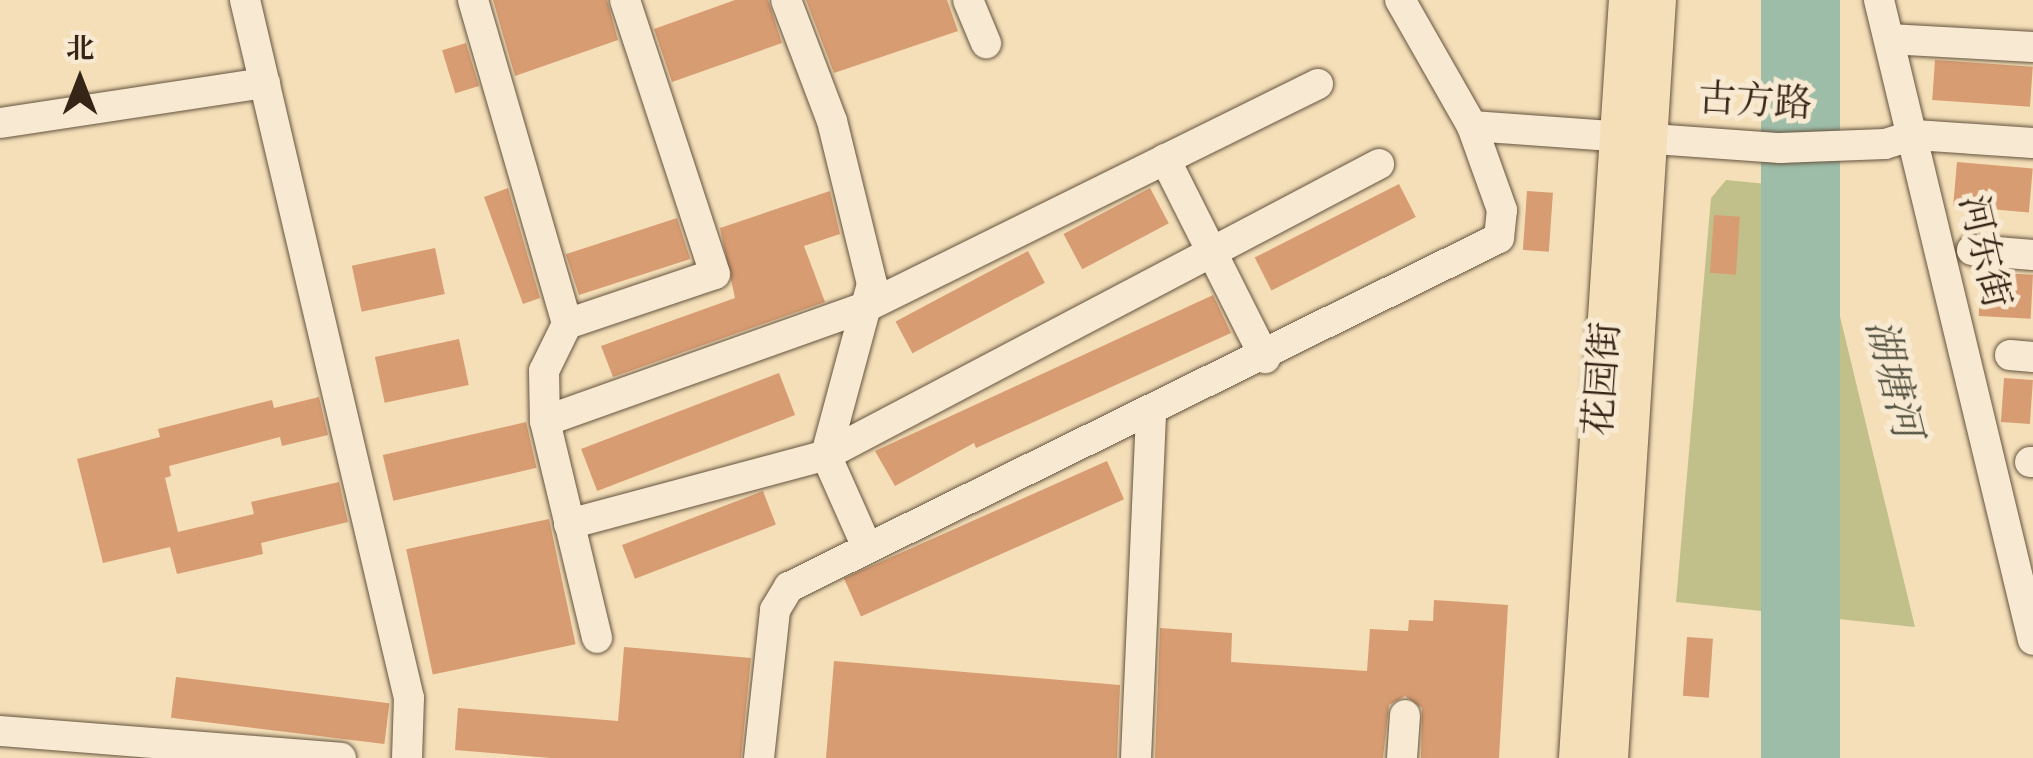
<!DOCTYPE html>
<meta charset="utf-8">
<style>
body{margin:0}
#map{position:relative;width:2033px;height:758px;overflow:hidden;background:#f4dfb9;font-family:"IM FELL DW Pica","Noto Serif SC",serif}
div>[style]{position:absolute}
.green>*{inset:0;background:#c1c08b}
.water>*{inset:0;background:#9ebda9;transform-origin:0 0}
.building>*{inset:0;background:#d89c72;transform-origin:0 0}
.roads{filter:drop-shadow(0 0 2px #66543f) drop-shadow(0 0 2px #66543f)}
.minor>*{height:30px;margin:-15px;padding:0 15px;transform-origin:15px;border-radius:15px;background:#f8ead2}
.major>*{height:38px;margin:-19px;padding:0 19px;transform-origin:19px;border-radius:19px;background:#f4dfb9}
span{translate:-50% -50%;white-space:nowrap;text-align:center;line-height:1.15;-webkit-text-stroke:10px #f8ead2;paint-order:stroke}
.street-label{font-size:38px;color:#362516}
.water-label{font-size:40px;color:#555342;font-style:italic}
.north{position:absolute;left:30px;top:30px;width:100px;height:100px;-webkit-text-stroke:8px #f8ead2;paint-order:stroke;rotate:0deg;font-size:28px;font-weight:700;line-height:40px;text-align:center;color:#362516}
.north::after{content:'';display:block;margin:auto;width:35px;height:45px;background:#362516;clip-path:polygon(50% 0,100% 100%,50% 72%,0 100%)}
</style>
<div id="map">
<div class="green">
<i style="clip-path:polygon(1726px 180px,1809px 188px,1915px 627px,1676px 602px,1711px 198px)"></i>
</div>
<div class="water">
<i style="left:1761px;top:0;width:79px;height:780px"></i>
</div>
<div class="building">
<i style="clip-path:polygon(493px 0,607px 0,618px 40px,515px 76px)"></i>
<i style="clip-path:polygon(735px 0,768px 0,782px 43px,672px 82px,654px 29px)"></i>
<i style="clip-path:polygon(806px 0,947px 0,958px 31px,834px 73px)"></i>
<i style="left:466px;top:43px;width:45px;height:25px;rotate:73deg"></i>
<i style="left:1935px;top:60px;width:98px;height:40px;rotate:4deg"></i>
<i style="left:1957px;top:162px;width:76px;height:44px;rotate:5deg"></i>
<i style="left:1399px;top:184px;width:37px;height:162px;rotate:63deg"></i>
<i style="clip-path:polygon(508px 188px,540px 298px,523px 304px,484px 197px)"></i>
<i style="left:1150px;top:188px;width:40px;height:98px;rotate:62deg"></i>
<i style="clip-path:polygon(830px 191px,840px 234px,804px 246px,825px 302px,613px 377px,601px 346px,735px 298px,720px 228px)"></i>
<i style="left:1527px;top:191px;width:26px;height:59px;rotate:4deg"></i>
<i style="left:1714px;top:215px;width:26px;height:58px;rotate:4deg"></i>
<i style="left:677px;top:218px;width:43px;height:117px;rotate:72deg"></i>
<i style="left:435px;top:248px;width:47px;height:85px;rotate:78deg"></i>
<i style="left:1028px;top:251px;width:36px;height:150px;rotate:62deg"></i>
<i style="left:1981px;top:272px;width:52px;height:44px;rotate:3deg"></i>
<i style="clip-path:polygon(1213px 295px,1231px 333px,976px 448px,974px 443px,895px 486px,875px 451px)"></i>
<i style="left:459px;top:339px;width:47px;height:86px;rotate:78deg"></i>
<i style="left:779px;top:373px;width:45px;height:212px;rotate:69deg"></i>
<i style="left:2004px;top:378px;width:29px;height:44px;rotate:4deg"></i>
<i style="clip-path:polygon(319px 397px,328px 435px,282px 446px,280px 437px,169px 466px,171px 476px,165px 478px,178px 532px,254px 514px,251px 502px,339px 482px,348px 522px,261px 543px,263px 554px,177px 574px,170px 547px,103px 563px,77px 459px,160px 437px,158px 429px,272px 400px,274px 408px)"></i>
<i style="left:526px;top:422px;width:47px;height:147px;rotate:77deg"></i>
<i style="left:1107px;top:461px;width:42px;height:288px;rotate:66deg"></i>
<i style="left:763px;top:491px;width:36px;height:151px;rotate:69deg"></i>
<i style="left:549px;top:519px;width:128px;height:146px;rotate:78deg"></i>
<i style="clip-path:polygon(1434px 600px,1508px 605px,1499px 758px,1421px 758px,1422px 708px,1405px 696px,1389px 705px,1383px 758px,1155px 758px,1160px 628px,1232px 633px,1231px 662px,1367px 671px,1370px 629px,1408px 631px,1409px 620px,1433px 621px)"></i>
<i style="left:1687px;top:637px;width:26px;height:59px;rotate:4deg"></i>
<i style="clip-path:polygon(624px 647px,751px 658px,741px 758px,551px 758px,455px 750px,458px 708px,618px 721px)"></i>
<i style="clip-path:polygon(834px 661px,1120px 685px,1117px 758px,826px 758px)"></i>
<i style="left:176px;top:677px;width:215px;height:41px;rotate:7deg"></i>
</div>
<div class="roads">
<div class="minor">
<i style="left:245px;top:0;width:717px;rotate:76.78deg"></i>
<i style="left:409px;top:698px;width:60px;rotate:91.9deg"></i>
<i style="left:473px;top:0;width:337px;rotate:73.8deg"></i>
<i style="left:567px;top:324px;width:52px;rotate:116.1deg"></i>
<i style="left:544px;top:371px;width:50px;rotate:88.9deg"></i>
<i style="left:545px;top:421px;width:223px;rotate:76.5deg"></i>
<i style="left:786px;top:0;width:129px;rotate:69.2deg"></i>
<i style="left:832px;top:121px;width:168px;rotate:76.2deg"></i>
<i style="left:872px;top:284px;width:177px;rotate:105.1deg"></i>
<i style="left:826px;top:455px;width:98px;rotate:66deg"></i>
<i style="left:968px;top:0;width:47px;rotate:67.3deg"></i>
<i style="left:1879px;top:0;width:658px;rotate:76.47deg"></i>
<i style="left:1889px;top:39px;width:144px;rotate:3.2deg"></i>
<i style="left:0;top:123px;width:268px;rotate:-8.6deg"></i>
<i style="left:1472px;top:126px;width:309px;rotate:4.1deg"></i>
<i style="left:1780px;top:148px;width:105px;rotate:-2.2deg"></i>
<i style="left:1885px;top:144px;width:31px;rotate:-17deg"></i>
<i style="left:1915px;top:135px;width:118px;rotate:3.9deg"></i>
<i style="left:1165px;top:159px;width:223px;rotate:63.3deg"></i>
<i style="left:1972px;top:250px;width:61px;rotate:4.7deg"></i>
<i style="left:567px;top:324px;width:156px;rotate:-18.7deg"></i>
<i style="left:715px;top:274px;width:288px;rotate:-108.2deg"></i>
<i style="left:2010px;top:355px;width:23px;rotate:5deg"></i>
<i style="left:545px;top:421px;width:341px;rotate:-19.6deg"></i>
<i style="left:866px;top:307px;width:504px;rotate:-26.26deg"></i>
<i style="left:2030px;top:462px;width:3px"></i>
<i style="left:569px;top:524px;width:266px;rotate:-15deg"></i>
<i style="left:826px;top:455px;width:625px;rotate:-27.75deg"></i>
<i style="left:0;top:731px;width:342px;rotate:4.5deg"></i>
<i style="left:759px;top:758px;width:149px;rotate:-83.8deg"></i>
<i style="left:775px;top:610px;width:27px;rotate:-59deg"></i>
<i style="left:789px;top:587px;width:791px;rotate:-26.18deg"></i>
<i style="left:1499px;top:238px;width:28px;rotate:-84deg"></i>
<i style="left:1502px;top:210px;width:89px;rotate:-109.7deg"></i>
<i style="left:1472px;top:126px;width:145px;rotate:-119.7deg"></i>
<i style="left:1136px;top:758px;width:347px;rotate:-87.5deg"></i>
<i style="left:1402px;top:758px;width:43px;rotate:-86deg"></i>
</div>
<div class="major">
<i style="left:1578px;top:758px;width:760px;rotate:-86.23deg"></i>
<i style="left:1609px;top:758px;width:760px;rotate:-86.38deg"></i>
</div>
</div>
<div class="street-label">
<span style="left:1755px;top:103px;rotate:3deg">古方路</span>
<span style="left:1983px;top:252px;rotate:77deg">河东街</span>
<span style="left:1604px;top:379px;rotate:-86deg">花园街</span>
</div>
<div class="water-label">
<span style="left:1892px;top:379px;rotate:76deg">湖塘河</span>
</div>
<div class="north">北</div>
</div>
